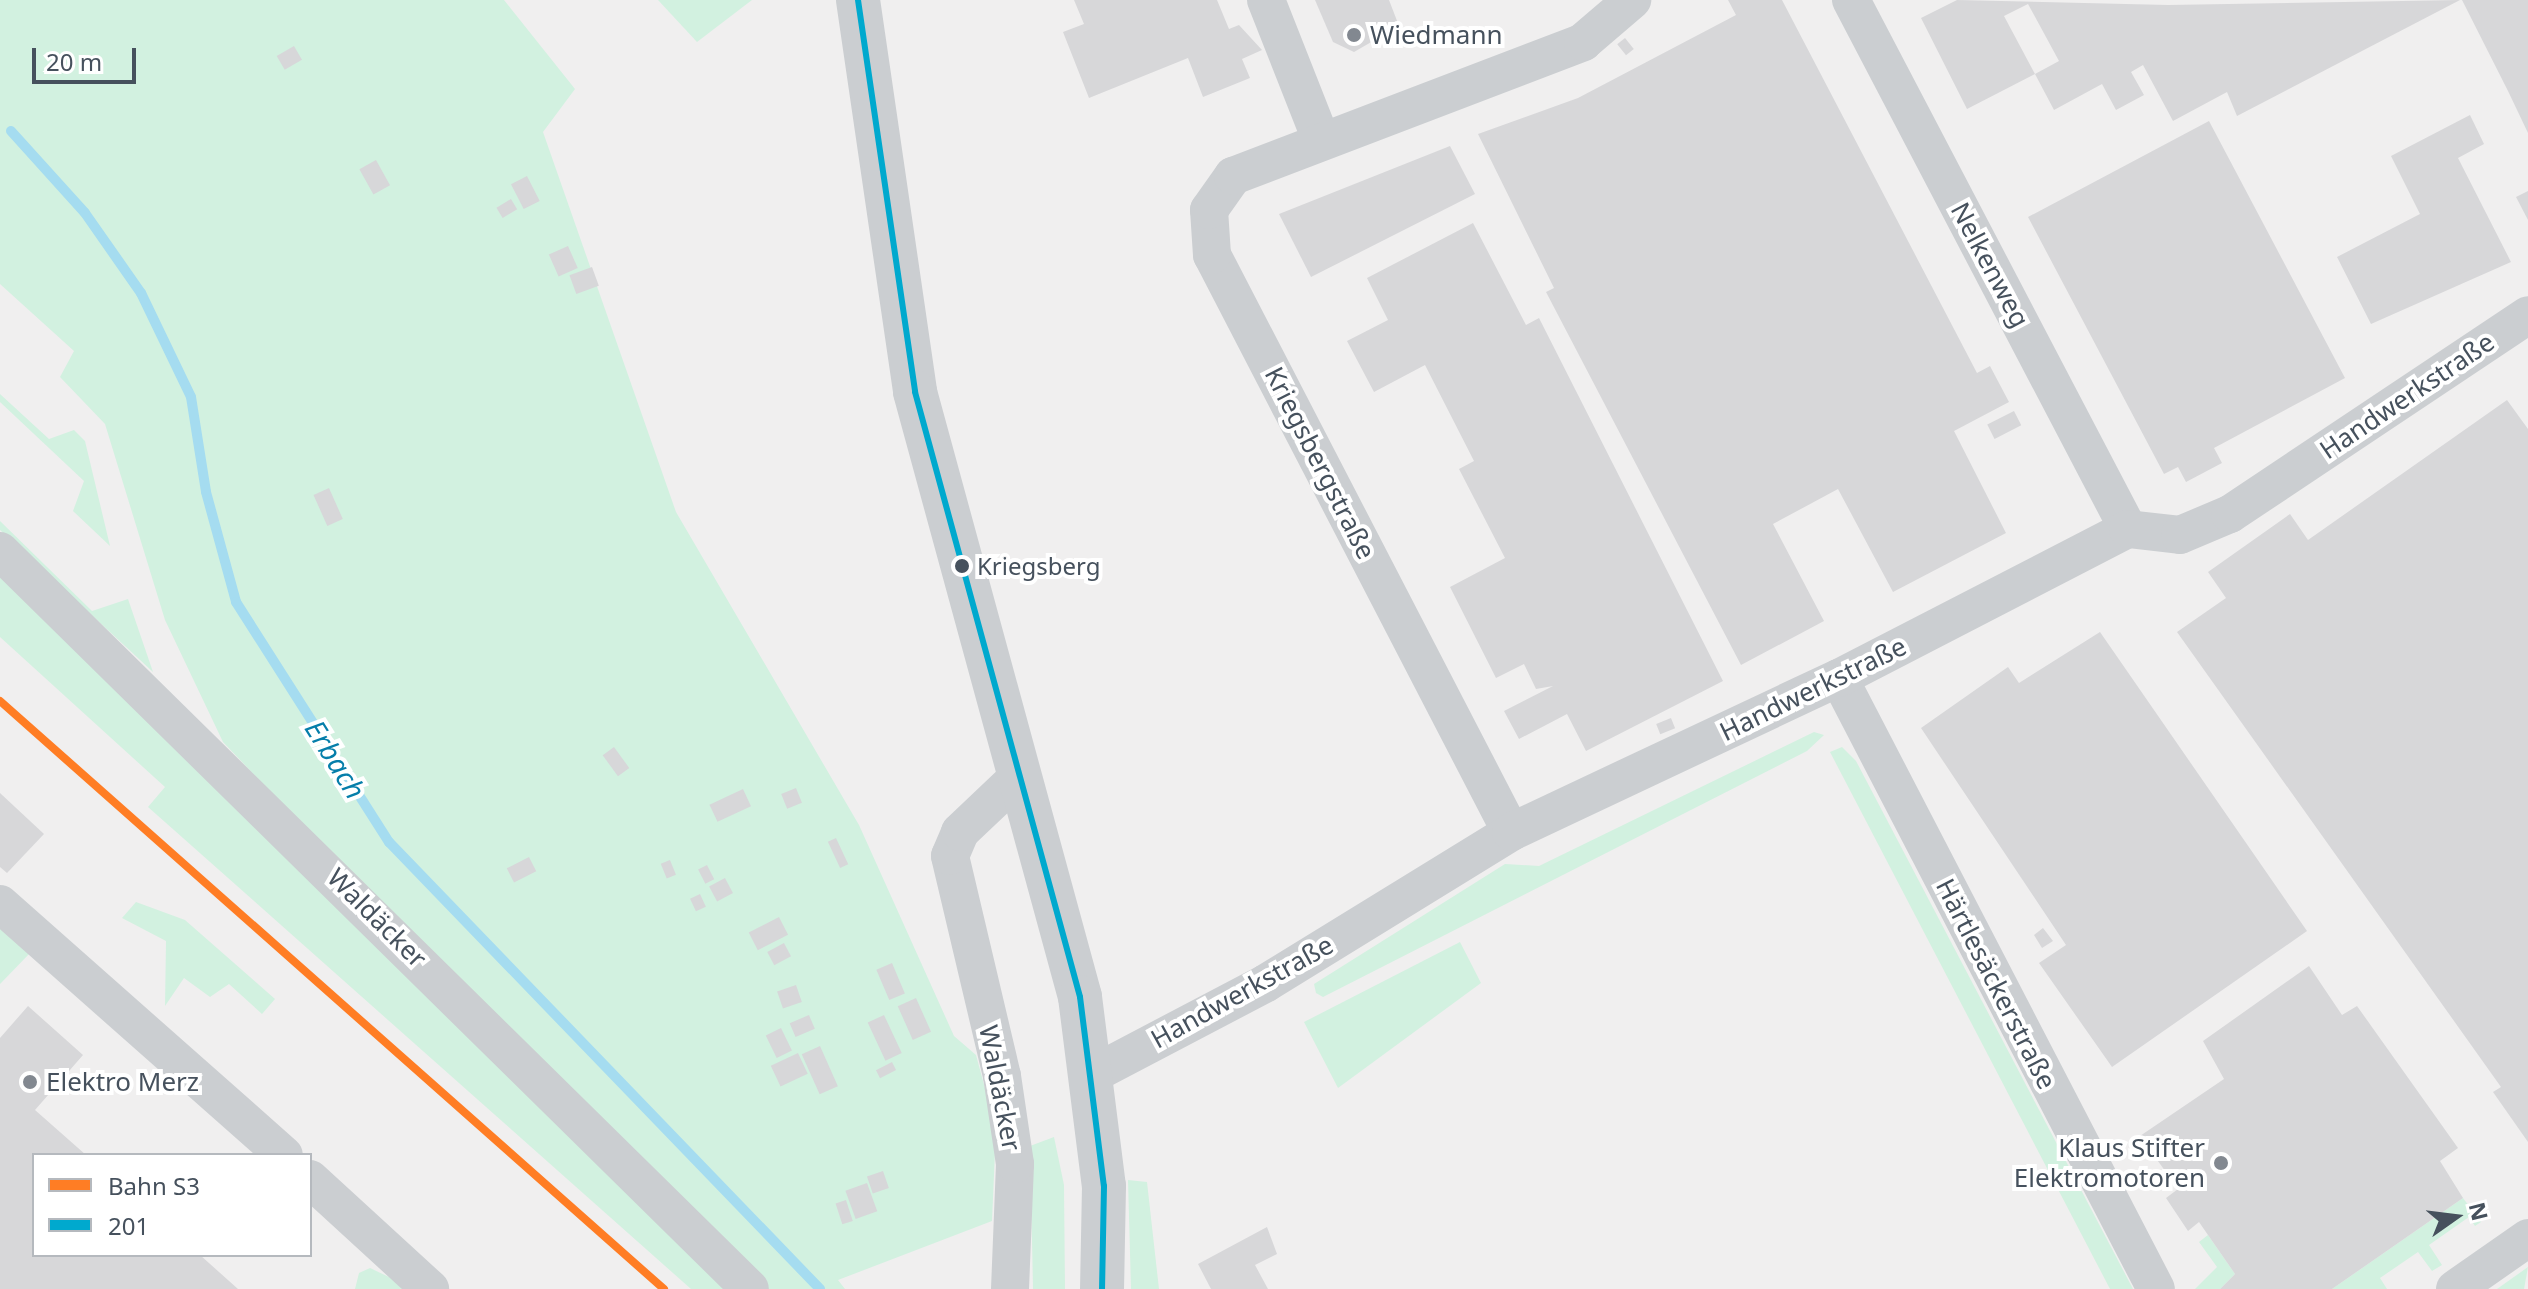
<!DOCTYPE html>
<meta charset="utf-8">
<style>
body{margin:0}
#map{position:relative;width:2528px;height:1289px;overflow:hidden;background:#f0efef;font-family:"Noto Sans",sans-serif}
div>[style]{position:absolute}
.green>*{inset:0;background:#d2f1e0}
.stream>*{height:10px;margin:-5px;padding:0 5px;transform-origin:5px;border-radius:5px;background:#a5dcf0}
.building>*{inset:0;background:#d7d7d9;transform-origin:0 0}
.minor>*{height:38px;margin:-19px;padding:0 19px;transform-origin:19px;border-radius:19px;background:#cbced1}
.tertiary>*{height:44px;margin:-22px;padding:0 22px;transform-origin:22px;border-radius:22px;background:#cbced1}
.bus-1>*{height:6px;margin:-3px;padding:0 3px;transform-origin:3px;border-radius:3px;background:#00a9ce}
.rail-1>*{height:8px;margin:-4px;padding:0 4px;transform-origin:4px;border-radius:4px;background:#ff7d24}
.dots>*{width:22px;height:22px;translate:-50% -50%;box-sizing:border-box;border:4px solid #fff;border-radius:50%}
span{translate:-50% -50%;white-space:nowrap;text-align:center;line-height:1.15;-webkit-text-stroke:8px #fff;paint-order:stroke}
.bus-label{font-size:24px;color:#46515d}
.left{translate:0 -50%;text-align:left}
.poi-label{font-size:26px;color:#46515d}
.right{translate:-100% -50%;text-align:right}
.street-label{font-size:26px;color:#46515d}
.water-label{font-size:28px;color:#057eaa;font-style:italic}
.legend{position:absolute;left:32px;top:1153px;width:280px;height:104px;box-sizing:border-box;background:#fff;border:2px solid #b5b9be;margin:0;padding:10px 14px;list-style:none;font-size:24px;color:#46515d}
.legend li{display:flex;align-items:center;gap:16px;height:40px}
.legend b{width:40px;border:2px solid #b5b9be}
.north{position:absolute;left:2416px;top:1177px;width:80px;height:80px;-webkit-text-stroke:6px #fff;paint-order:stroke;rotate:76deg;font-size:22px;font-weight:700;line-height:32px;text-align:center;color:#46515d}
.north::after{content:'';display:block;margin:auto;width:28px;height:36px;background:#46515d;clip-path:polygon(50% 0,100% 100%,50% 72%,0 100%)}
.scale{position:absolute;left:32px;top:48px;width:104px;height:36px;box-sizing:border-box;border:4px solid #46515d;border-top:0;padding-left:10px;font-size:24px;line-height:28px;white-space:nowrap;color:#46515d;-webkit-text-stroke:6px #fff;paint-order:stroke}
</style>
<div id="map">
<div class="green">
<i style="clip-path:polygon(0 0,504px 0,575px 89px,543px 132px,676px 512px,859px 825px,954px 1036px,976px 1055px,996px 1129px,992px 1221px,838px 1280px,845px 1289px,764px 1289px,420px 949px,223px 742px,165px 620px,105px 424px,60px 377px,74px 351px,0 284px)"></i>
<i style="clip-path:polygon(658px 0,752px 0,697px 42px)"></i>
<i style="clip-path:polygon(0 394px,49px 439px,74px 430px,85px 441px,110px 546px,73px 511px,84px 481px,0 402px)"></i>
<i style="clip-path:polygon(0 521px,92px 611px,128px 599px,153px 672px,0 530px)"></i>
<i style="clip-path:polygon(0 572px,737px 1289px,691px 1289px,148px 807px,165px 787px,0 637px)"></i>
<i style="clip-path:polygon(1814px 732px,1824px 735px,1807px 751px,1323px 997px,1316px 993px,1314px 984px,1505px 864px,1539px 866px)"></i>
<i style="clip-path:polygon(1842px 747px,1856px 761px,2133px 1289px,2110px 1289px,1830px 752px)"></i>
<i style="clip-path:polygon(136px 902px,185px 920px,275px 999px,262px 1014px,229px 984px,210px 997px,184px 978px,165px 1006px,166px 941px,122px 918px)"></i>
<i style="clip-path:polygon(0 923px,32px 951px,0 984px)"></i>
<i style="clip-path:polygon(1460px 942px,1481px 983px,1338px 1088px,1304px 1022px)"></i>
<i style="clip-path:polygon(1054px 1137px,1064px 1185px,1065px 1289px,1033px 1289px,1030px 1146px)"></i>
<i style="clip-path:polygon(1128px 1180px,1147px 1182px,1159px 1289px,1131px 1289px)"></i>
<i style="clip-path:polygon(2463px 1198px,2481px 1222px,2475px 1226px,2469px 1217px,2429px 1245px,2442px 1265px,2432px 1271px,2418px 1252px,2380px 1278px,2387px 1289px,2332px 1289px)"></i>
<i style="clip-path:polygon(2208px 1235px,2235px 1274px,2220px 1289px,2195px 1289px,2217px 1267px,2199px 1242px)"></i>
<i style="clip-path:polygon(2528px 1267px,2524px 1289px,2497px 1289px)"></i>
<i style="clip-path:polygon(370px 1268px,391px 1278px,403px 1289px,355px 1289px,359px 1273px)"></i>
</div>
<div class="stream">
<i style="left:11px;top:131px;width:110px;rotate:47.9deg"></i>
<i style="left:85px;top:213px;width:98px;rotate:55deg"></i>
<i style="left:141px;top:293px;width:115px;rotate:64.3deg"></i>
<i style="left:191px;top:397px;width:96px;rotate:81deg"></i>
<i style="left:206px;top:492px;width:114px;rotate:74.7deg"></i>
<i style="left:236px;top:602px;width:285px;rotate:57.5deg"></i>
<i style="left:389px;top:842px;width:621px;rotate:46.04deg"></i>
</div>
<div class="building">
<i style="clip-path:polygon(1074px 0,1217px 0,1229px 29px,1239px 25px,1262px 50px,1242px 59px,1250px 78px,1203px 97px,1188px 58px,1089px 98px,1063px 32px,1084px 24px)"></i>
<i style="clip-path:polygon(1315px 0,1389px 0,1399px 26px,1354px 52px,1333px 42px)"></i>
<i style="clip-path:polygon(1728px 0,1782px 0,1977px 373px,1990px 366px,2009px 402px,1954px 431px,2006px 533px,1893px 592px,1838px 489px,1773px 524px,1824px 621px,1741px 665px,1546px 292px,1554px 288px,1478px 134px,1578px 98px,1736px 15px)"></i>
<i style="clip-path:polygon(evenodd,1957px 0,2168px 5px,2460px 0,2237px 116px,2227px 92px,2173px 121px,2143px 65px,2131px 72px,2144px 95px,2116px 110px,2102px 84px,2054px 110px,2035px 74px,1967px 109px,1921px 18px,1957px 0,2028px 4px,2059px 61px,2035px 74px,2004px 16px,2028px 4px)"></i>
<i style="clip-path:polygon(2462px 0,2528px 0,2528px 133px,2508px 91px)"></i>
<i style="left:1625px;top:38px;width:14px;height:10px;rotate:51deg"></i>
<i style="left:294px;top:46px;width:16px;height:20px;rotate:60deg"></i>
<i style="clip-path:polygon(2470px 115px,2484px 144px,2458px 158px,2511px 262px,2371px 324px,2337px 257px,2420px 214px,2391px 156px)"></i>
<i style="clip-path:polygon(2209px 121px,2345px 378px,2214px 448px,2222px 463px,2186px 482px,2178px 467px,2164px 474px,2028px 217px)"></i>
<i style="clip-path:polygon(1450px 146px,1475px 194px,1311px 277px,1279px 214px)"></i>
<i style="left:376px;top:160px;width:29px;height:19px;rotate:61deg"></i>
<i style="left:527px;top:176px;width:28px;height:18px;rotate:63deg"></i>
<i style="clip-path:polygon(2528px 191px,2528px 220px,2516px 197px)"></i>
<i style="left:511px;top:199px;width:12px;height:17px;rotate:59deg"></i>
<i style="clip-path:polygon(1473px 223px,1526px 325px,1539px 318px,1723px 681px,1586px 751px,1567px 714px,1519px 739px,1504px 711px,1553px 686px,1536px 689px,1524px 664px,1496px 678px,1450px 587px,1505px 558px,1459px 469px,1474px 461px,1425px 365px,1374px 392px,1347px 341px,1388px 320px,1367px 278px)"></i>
<i style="left:568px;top:246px;width:24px;height:21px;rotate:66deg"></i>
<i style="left:592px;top:267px;width:20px;height:24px;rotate:70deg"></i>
<i style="clip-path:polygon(2507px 400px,2528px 429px,2528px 1142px,2493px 1092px,2501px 1087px,2177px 632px,2226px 598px,2208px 572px,2290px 514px,2308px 540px)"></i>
<i style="left:2014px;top:411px;width:16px;height:30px;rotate:63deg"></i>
<i style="left:329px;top:488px;width:34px;height:17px;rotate:66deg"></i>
<i style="clip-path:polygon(2100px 632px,2307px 931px,2112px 1067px,2039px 963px,2066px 945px,1921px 728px,2008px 667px,2019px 683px)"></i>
<i style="left:1671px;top:718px;width:11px;height:16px;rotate:68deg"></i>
<i style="left:614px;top:747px;width:26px;height:14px;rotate:54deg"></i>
<i style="left:796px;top:788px;width:16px;height:16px;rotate:68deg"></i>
<i style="left:743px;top:789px;width:19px;height:37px;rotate:65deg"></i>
<i style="clip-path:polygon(0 793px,44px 834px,7px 873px,0 867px)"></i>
<i style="left:836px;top:838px;width:29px;height:9px;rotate:65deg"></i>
<i style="left:529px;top:857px;width:16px;height:25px;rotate:63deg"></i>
<i style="left:670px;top:860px;width:16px;height:10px;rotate:68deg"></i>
<i style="left:707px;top:865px;width:16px;height:10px;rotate:63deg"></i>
<i style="left:725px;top:878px;width:17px;height:18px;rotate:62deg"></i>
<i style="left:700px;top:894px;width:14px;height:11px;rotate:65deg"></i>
<i style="left:779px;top:917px;width:20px;height:34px;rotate:63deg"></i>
<i style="clip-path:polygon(2043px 928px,2053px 941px,2042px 948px,2034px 935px)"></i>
<i style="left:784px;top:943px;width:15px;height:19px;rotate:62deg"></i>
<i style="left:892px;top:963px;width:33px;height:17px;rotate:67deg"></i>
<i style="clip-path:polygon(2309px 966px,2342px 1015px,2357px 1006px,2458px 1148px,2440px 1161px,2463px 1198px,2332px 1289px,2220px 1289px,2235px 1274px,2199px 1222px,2188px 1231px,2166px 1198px,2178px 1189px,2140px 1136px,2224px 1079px,2203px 1041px)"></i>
<i style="left:796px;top:985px;width:18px;height:20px;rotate:71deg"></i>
<i style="left:916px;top:998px;width:37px;height:20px;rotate:66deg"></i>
<i style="clip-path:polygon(28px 1006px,83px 1055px,35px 1110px,86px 1155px,34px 1155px,34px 1255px,200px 1255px,238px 1289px,0 1289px,0 1038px)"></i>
<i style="left:809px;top:1015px;width:15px;height:21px;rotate:67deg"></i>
<i style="left:884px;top:1015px;width:42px;height:18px;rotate:65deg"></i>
<i style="left:781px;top:1028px;width:25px;height:17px;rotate:64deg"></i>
<i style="left:820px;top:1046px;width:44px;height:20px;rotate:66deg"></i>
<i style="left:798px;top:1053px;width:23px;height:30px;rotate:65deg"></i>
<i style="left:892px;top:1062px;width:9px;height:18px;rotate:63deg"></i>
<i style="left:883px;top:1171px;width:18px;height:17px;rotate:71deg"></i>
<i style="left:867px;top:1183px;width:30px;height:23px;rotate:70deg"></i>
<i style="left:846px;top:1200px;width:22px;height:11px;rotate:72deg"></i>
<i style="clip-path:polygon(1267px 1227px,1277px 1254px,1255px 1265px,1268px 1289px,1211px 1289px,1198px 1264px)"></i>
</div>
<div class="minor">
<i style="left:1266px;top:0;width:147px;rotate:68.5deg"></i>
<i style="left:1851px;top:0;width:597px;rotate:62.36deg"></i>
<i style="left:0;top:551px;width:1052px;rotate:44.54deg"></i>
<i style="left:1839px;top:678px;width:688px;rotate:62.58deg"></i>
<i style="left:1511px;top:832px;width:650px;rotate:-117.39deg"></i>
<i style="left:1212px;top:255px;width:45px;rotate:-93.8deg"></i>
<i style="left:1209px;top:210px;width:42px;rotate:-54.8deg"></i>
<i style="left:1233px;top:176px;width:375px;rotate:-20.9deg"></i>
<i style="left:1583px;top:42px;width:65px;rotate:-40.6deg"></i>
<i style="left:0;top:904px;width:379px;rotate:41.5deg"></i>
<i style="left:1093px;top:1074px;width:195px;rotate:-27.7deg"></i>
<i style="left:1266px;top:983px;width:288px;rotate:-31.6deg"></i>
<i style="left:1511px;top:832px;width:362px;rotate:-25.2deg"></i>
<i style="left:1839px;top:678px;width:325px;rotate:-27.3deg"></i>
<i style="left:2128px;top:529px;width:52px;rotate:6.6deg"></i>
<i style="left:2180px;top:535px;width:54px;rotate:-22.8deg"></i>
<i style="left:2230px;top:514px;width:358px;rotate:-33.7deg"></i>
<i style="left:310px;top:1179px;width:163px;rotate:42.5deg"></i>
<i style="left:1010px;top:1289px;width:125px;rotate:-87.7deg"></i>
<i style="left:1015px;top:1164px;width:89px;rotate:-98.4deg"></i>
<i style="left:1002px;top:1076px;width:226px;rotate:-103.3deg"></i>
<i style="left:950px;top:856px;width:26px;rotate:-67deg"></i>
<i style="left:960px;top:832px;width:83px;rotate:-43.5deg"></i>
<i style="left:2455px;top:1289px;width:89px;rotate:-34.9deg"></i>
</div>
<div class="tertiary">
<i style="left:858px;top:0;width:396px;rotate:81.7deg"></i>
<i style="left:915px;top:392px;width:627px;rotate:74.74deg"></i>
<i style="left:1080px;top:997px;width:191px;rotate:82.8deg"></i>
<i style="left:1104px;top:1186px;width:103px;rotate:91.1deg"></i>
</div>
<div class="bus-1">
<i style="left:858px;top:0;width:396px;rotate:81.7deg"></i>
<i style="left:915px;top:392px;width:627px;rotate:74.74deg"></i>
<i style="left:1080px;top:997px;width:191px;rotate:82.8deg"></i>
<i style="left:1104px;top:1186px;width:103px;rotate:91.1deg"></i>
</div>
<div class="rail-1">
<i style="left:0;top:701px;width:887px;rotate:41.53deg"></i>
</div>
<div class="dots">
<i style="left:1354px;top:35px;background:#828890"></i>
<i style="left:962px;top:566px;background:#46515d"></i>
<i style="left:30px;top:1082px;background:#828890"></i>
<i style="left:2221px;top:1163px;background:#828890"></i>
</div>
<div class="bus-label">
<span class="left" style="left:977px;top:566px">Kriegsberg</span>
</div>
<div class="poi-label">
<span class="left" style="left:1370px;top:35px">Wiedmann</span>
<span class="left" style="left:46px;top:1082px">Elektro Merz</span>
<span class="right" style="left:2205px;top:1163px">Klaus Stifter<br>Elektromotoren</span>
</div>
<div class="street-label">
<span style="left:1990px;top:265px;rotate:62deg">Nelkenweg</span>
<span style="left:2407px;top:396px;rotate:-34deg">Handwerkstraße</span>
<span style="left:1320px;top:463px;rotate:63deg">Kriegsbergstraße</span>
<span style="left:1813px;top:689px;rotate:-26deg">Handwerkstraße</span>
<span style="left:377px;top:918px;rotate:45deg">Waldäcker</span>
<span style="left:1996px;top:984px;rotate:63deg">Härtlesäckerstraße</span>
<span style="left:1242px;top:992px;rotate:-29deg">Handwerkstraße</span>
<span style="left:1000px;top:1088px;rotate:79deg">Waldäcker</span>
</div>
<div class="water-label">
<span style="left:336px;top:759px;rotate:58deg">Erbach</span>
</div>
<ul class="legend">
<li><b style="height:10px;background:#ff7d24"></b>Bahn S3</li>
<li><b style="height:10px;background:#00a9ce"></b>201</li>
</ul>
<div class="north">N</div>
<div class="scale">20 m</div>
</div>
